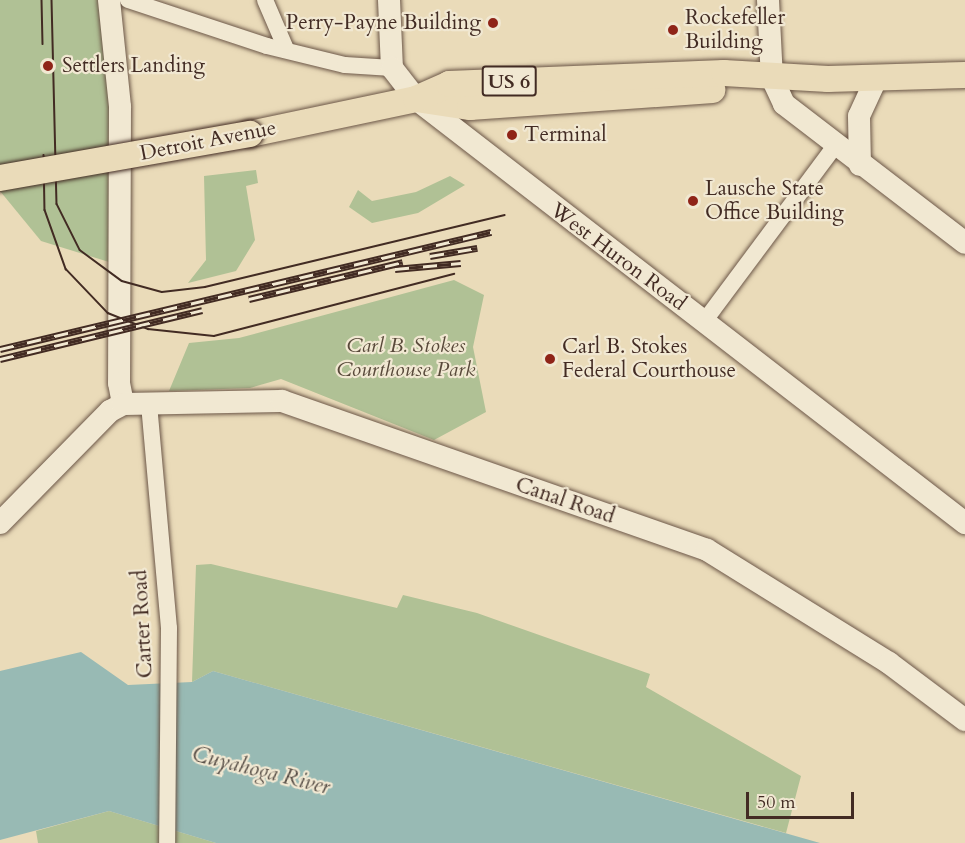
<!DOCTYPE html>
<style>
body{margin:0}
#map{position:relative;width:965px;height:843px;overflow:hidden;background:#eadbb9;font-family:Cardo,serif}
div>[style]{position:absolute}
.green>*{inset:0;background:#b0c195}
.water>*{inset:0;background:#98bab4}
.roads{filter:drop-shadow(0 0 2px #6c5748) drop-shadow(0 0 2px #6c5748)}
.street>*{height:16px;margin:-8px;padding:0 8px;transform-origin:8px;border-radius:8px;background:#f1e8d2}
.secondary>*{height:22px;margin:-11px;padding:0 11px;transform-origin:11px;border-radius:11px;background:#f1e8d2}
.primary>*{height:26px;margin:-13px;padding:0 13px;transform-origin:13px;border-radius:13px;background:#eadbb9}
.tram>*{height:1.5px;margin:-0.75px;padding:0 0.75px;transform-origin:0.75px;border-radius:0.75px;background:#422b23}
.rail>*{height:7px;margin-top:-3.5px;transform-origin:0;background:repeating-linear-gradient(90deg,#f1e8d2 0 14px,#422b23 0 28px);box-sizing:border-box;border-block:2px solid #422b23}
.bridges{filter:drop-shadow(0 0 2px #422b23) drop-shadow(0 0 2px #422b23)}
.primary-bridge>*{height:26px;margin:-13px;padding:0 13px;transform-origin:13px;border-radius:13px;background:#eadbb9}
.dots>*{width:16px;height:16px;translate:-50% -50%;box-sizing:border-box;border:3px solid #f1e8d2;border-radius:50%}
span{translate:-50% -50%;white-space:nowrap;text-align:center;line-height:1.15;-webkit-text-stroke:4.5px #f1e8d2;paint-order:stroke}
.shield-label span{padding:2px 4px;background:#f1e8d2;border:2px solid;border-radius:4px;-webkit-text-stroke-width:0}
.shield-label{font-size:20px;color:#422b23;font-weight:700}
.poi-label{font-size:21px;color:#422b23}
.left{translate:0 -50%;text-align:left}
.right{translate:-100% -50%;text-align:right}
.street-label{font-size:21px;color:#422b23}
.park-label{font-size:21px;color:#58493a;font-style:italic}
.water-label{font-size:22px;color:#584f47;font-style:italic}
.scale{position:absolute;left:746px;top:792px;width:108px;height:27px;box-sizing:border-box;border:3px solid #422b23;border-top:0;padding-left:8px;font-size:18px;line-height:21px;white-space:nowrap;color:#422b23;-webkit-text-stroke:4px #f1e8d2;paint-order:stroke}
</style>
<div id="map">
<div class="green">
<i style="clip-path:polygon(0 0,98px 0,111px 123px,109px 262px,41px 241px,0 191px)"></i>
<i style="clip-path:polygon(256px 170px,258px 183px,246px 186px,255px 240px,236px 271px,188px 283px,206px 260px,204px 176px)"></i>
<i style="clip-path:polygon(450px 176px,465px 185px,418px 213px,372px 223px,349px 207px,358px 190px,372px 201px,416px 192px)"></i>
<i style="clip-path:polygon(454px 280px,484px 295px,473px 347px,486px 412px,434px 440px,281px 379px,250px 388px,169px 391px,189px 343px,239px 338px)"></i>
<i style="clip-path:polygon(211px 564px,397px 608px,403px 595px,477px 613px,650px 674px,646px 687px,801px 776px,786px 833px,213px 671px,192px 682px,196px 565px)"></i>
<i style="clip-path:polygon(109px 811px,216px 843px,38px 843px,36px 831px)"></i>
</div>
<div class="water">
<i style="clip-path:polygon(81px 652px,128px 685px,192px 682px,213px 671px,820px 843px,216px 843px,109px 811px,0 840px,0 671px)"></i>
</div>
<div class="roads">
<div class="street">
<i style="left:128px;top:0;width:146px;rotate:18.3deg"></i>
<i style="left:267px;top:46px;width:80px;rotate:13.7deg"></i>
<i style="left:345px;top:65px;width:47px;rotate:3.7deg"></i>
<i style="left:265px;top:0;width:53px;rotate:66.8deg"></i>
<i style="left:703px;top:323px;width:221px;rotate:-53.3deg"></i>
<i style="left:149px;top:404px;width:225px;rotate:84.9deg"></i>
<i style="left:169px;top:628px;width:215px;rotate:90.5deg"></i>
</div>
<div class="secondary">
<i style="left:109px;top:0;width:108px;rotate:84.1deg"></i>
<i style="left:120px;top:107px;width:276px;rotate:90.2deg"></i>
<i style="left:119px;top:383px;width:21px;rotate:79deg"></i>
<i style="left:389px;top:0;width:68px;rotate:87.5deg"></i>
<i style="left:392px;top:68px;width:39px;rotate:52deg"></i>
<i style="left:416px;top:99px;width:694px;rotate:37.68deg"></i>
<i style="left:768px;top:0;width:78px;rotate:87.1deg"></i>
<i style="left:772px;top:78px;width:29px;rotate:65deg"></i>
<i style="left:784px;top:104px;width:228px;rotate:37.5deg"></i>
<i style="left:860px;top:165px;width:49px;rotate:-91.2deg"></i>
<i style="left:859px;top:116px;width:43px;rotate:-65.2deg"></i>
<i style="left:0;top:523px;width:157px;rotate:-45.5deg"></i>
<i style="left:110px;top:411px;width:15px;rotate:-28deg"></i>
<i style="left:123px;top:404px;width:159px;rotate:-1.1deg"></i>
<i style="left:282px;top:401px;width:450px;rotate:19.3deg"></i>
<i style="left:707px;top:550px;width:214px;rotate:31.8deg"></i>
<i style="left:889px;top:663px;width:95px;rotate:36.9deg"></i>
</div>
<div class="primary">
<i style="left:416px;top:99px;width:55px;rotate:8.4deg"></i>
<i style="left:470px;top:107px;width:243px;rotate:-4deg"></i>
<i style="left:250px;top:134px;width:170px;rotate:-11.9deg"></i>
<i style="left:416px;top:99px;width:36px;rotate:-24deg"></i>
<i style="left:449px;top:84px;width:275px;rotate:-2.3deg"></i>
<i style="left:724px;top:73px;width:104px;rotate:3.3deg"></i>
<i style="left:828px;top:79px;width:137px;rotate:-1.7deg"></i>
</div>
</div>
<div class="tram">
<i style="left:42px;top:0;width:44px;rotate:88.7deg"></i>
<i style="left:52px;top:0;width:204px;rotate:88.6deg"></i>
<i style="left:57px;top:204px;width:51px;rotate:63.4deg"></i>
<i style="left:80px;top:250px;width:52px;rotate:36.4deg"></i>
<i style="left:122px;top:281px;width:41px;rotate:15.4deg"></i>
<i style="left:162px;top:292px;width:43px;rotate:-6.6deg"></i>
<i style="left:205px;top:287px;width:308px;rotate:-13.5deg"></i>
<i style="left:44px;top:155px;width:55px;rotate:89deg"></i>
<i style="left:45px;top:210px;width:63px;rotate:70.4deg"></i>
<i style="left:66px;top:269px;width:61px;rotate:46.3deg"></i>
<i style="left:108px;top:313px;width:43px;rotate:21.8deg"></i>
<i style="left:148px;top:329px;width:66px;rotate:6.1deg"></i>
<i style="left:214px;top:336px;width:248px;rotate:-14.5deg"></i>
</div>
<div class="rail">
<i style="left:430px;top:256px;width:48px;rotate:-9.7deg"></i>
<i style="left:395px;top:269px;width:66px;rotate:-5.2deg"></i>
<i style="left:249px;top:299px;width:158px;rotate:-13.5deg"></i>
<i style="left:0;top:349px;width:505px;rotate:-13.4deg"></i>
<i style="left:0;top:359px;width:208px;rotate:-13.6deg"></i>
</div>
<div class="bridges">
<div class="primary-bridge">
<i style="left:0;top:178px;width:254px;rotate:-10deg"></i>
</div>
</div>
<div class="dots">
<i style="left:493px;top:23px;background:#8f2418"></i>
<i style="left:673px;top:30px;background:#8f2418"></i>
<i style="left:48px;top:66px;background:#8f2418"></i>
<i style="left:512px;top:135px;background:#8f2418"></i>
<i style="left:693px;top:201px;background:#8f2418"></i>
<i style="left:550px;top:359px;background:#8f2418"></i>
</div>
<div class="shield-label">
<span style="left:509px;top:81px">US 6</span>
</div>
<div class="poi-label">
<span class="left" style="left:685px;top:30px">Rockefeller<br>Building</span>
<span class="right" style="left:481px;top:23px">Perry-Payne Building</span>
<span class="left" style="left:62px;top:66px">Settlers Landing</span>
<span class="left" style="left:524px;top:135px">Terminal</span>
<span class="left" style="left:705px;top:201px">Lausche State<br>Office Building</span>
<span class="left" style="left:562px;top:359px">Carl B. Stokes<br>Federal Courthouse</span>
</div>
<div class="street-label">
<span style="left:208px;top:141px;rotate:-11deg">Detroit Avenue</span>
<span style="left:618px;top:257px;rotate:37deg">West Huron Road</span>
<span style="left:565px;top:501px;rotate:19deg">Canal Road</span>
<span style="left:143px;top:624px;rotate:-93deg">Carter Road</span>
</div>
<div class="park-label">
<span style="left:406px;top:358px">Carl B. Stokes<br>Courthouse Park</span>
</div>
<div class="water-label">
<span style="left:261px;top:771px;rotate:14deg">Cuyahoga River</span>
</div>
<div class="scale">50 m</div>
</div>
